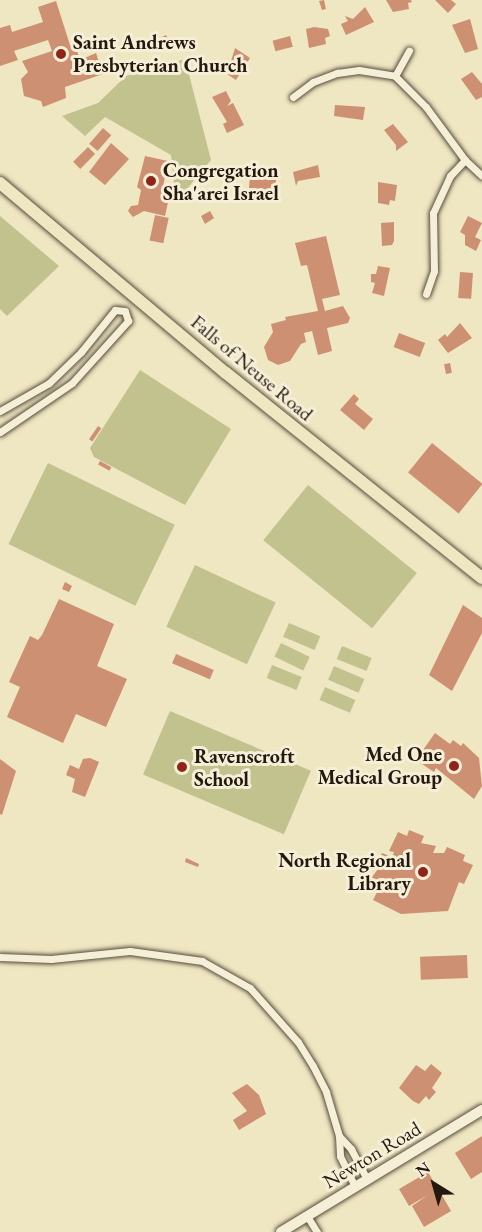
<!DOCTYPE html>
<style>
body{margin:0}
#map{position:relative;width:482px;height:1232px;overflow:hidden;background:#efe6c2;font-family:"EB Garamond",serif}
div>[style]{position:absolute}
.green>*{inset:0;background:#c1c28e;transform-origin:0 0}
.building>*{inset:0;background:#cd9072;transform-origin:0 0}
.roads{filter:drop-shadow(0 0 2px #584c3c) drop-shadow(0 0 2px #584c3c)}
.street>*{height:7px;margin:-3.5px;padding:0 3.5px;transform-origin:3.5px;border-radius:3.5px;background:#f5efd7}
.secondary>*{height:10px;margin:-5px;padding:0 5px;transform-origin:5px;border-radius:5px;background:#f5efd7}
.primary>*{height:12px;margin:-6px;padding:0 6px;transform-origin:6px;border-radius:6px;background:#efe6c2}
.dots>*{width:16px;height:16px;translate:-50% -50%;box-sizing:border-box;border:3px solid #f5efd7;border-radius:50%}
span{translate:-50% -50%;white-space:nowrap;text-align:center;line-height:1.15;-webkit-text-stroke:6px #f5efd7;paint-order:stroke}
.poi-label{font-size:20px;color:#25190f;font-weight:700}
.left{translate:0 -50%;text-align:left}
.right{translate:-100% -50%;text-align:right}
.street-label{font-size:20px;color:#25190f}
.north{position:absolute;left:404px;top:1154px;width:60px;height:60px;-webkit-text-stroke:4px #f5efd7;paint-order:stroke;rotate:323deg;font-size:16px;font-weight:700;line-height:24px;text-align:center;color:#25190f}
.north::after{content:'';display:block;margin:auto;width:21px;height:27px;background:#25190f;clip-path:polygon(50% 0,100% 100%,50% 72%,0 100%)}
</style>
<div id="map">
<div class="green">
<i style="clip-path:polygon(185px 59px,211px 160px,176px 202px,171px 155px,105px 117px,85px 136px,62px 116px,98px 103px,126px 76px)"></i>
<i style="clip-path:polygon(0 216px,59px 266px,7px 316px,0 309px)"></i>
<i style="clip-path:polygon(140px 370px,231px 429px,185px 505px,94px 457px,90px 448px)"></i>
<i style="left:48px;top:463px;width:141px;height:90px;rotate:26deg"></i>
<i style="left:308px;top:485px;width:140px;height:71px;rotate:39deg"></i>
<i style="left:195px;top:565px;width:89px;height:68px;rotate:25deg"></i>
<i style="left:289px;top:623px;width:34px;height:15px;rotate:23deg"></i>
<i style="left:281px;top:643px;width:32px;height:15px;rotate:26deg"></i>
<i style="left:342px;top:646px;width:32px;height:14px;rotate:22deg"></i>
<i style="left:272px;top:665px;width:32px;height:14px;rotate:22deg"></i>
<i style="left:334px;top:666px;width:33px;height:15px;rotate:23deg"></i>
<i style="left:325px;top:687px;width:33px;height:14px;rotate:23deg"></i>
<i style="left:170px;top:711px;width:153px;height:69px;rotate:23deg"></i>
</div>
<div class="building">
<i style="clip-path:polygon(324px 0,326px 9px,322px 10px,319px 1px)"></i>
<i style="clip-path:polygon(386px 0,411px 0,412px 2px,408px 3px,409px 9px,393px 12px)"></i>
<i style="clip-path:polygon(435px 0,451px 0,456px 4px,448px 13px)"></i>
<i style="clip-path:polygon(56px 1px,70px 45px,75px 44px,80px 60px,96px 53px,103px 74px,65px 87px,66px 98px,43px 107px,41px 101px,24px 96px,21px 79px,28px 72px,22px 61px,52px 51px,48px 40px,14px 51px,18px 60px,0 66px,0 28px,10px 25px,12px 32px,43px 22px,38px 7px)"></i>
<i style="clip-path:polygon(365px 7px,374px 22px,346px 35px,341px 24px,348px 21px,345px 16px,353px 19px)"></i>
<i style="clip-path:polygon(470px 19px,478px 49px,465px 53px,452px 25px)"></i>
<i style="clip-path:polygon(314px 27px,328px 29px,330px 36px,325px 38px,326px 44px,309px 48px,306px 29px)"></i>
<i style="left:166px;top:35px;width:7px;height:7px;rotate:63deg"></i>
<i style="left:290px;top:36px;width:11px;height:18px;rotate:75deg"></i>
<i style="clip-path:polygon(235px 48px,250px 58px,236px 80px,227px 74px)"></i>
<i style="clip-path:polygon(472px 72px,482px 84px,482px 97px,476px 100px,461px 79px)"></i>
<i style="clip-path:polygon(226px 91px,231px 101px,227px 106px,233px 103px,244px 125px,227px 133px,223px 124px,227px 122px,212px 97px)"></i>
<i style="clip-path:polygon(335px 105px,365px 107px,363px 120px,334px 116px)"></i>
<i style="clip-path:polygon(393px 124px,408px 142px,396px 151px,396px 145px,384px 130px)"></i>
<i style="left:103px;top:128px;width:11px;height:21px;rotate:41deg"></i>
<i style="clip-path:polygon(111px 143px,129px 159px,105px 185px,89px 172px)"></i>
<i style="left:88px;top:147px;width:10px;height:21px;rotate:45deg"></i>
<i style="clip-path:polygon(145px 156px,168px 161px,163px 187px,171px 189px,165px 216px,144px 211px,133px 217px,128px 211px,131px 206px,138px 205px,141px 190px,137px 187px)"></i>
<i style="clip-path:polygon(318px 165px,320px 177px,298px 181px,296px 186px,293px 172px)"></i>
<i style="clip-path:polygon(250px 175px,276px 180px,275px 191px,249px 188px)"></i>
<i style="clip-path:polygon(378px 182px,397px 185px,395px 201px,390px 200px,389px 205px,378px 203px)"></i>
<i style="clip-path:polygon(210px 211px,214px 218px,205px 224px,201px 216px)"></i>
<i style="left:155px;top:215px;width:14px;height:26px;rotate:12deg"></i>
<i style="clip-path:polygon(468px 216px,482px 223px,475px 237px,481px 240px,476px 251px,465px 245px,465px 235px,460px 232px)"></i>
<i style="clip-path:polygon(394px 222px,394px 241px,392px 245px,382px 246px,381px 223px)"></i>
<i style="clip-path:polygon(326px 236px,340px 295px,322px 299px,325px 311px,343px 306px,350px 318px,348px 323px,327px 328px,332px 351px,318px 355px,312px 331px,304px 333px,306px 342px,301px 344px,290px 361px,278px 365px,268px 360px,264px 347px,273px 332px,271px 324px,286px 320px,285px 317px,318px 311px,307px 265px,301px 266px,295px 243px)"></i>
<i style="clip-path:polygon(378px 266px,390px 268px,384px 296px,372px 293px,375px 283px,371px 282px,371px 274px,376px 274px)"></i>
<i style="left:460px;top:272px;width:13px;height:26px;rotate:4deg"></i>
<i style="clip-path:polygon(460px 323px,472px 338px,448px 353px,438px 340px,445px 334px,447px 337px)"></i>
<i style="left:399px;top:333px;width:28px;height:15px;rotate:21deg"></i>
<i style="left:450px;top:363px;width:10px;height:6px;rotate:79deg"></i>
<i style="clip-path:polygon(354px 394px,359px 399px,355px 404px,373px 419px,364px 430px,340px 410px)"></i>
<i style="left:98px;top:426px;width:4px;height:16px;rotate:34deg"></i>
<i style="left:432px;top:443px;width:65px;height:38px;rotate:39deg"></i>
<i style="left:100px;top:461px;width:13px;height:4px;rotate:29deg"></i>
<i style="clip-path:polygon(65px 582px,72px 586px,69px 592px,62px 589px)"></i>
<i style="clip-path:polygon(59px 599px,114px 624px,97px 666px,127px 679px,106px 727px,76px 714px,63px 743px,7px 717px,20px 687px,9px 682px,30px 636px,38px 640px,42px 635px)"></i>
<i style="clip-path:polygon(463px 605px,482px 618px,482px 633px,452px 691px,429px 675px)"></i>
<i style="left:176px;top:654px;width:41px;height:10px;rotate:23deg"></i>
<i style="clip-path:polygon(435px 733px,450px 744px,453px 740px,461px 746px,463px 743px,479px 758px,482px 786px,474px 799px,436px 768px,434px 772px,416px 760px)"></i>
<i style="clip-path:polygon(90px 758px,99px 762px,85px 797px,72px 792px,75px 779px,66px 775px,70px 765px,79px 769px,83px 759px)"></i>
<i style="clip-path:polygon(0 759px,16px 771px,2px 815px,0 814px)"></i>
<i style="clip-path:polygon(409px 830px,424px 836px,421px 843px,436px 846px,433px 853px,444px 853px,447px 847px,465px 855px,463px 861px,473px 865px,464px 884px,459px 882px,448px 911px,401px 914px,373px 900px,380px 886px,369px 881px,378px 869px,375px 867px,382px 853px,392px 857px,394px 852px,389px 851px,398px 832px,407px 836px)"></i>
<i style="clip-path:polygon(186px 858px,199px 864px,198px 867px,185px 862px)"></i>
<i style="left:467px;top:955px;width:23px;height:47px;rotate:88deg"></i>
<i style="clip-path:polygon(431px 1064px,442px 1073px,432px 1088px,436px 1092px,429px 1100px,426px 1096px,419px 1104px,413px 1101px,399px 1088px,416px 1065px,425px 1071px)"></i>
<i style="clip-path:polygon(247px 1084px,259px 1095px,266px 1114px,239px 1130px,233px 1120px,247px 1111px,232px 1093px)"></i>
<i style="clip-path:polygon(482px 1136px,482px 1172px,471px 1179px,455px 1153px)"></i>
<i style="clip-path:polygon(428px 1172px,438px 1189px,434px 1191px,439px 1190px,451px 1211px,424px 1227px,412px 1206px,428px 1195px,409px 1206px,399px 1189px)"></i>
</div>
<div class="roads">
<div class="street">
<i style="left:395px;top:76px;width:29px;rotate:-61deg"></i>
<i style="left:293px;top:97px;width:25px;rotate:-37deg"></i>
<i style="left:313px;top:82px;width:26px;rotate:-21deg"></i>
<i style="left:337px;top:73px;width:22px;rotate:-8deg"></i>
<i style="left:359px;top:70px;width:36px;rotate:9deg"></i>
<i style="left:395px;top:76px;width:44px;rotate:45deg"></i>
<i style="left:426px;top:107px;width:66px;rotate:53.7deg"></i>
<i style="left:465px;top:160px;width:23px;rotate:43deg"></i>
<i style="left:426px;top:294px;width:24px;rotate:-71deg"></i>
<i style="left:434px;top:271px;width:58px;rotate:-91deg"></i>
<i style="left:433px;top:213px;width:41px;rotate:-65.3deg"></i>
<i style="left:450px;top:176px;width:22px;rotate:-47deg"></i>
<i style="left:0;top:411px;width:56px;rotate:-29.7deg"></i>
<i style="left:49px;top:383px;width:45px;rotate:-44.1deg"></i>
<i style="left:81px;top:352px;width:54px;rotate:-51deg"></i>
<i style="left:115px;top:310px;width:10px;rotate:6deg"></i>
<i style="left:0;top:432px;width:87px;rotate:-34.2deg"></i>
<i style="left:72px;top:383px;width:84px;rotate:-47.9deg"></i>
<i style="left:128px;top:321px;width:10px;rotate:-107deg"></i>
<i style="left:0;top:957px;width:51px;rotate:2.2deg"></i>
<i style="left:51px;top:959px;width:79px;rotate:-5.8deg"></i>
<i style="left:130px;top:951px;width:73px;rotate:7.9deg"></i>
<i style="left:202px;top:961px;width:55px;rotate:29.4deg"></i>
<i style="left:250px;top:988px;width:72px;rotate:48.4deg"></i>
<i style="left:298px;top:1042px;width:28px;rotate:58deg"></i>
<i style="left:313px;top:1066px;width:29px;rotate:63deg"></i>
<i style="left:326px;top:1092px;width:46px;rotate:73.5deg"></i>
<i style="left:339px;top:1136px;width:20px;rotate:87deg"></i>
<i style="left:340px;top:1156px;width:34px;rotate:64deg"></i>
<i style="left:339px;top:1136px;width:18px;rotate:47deg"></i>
<i style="left:351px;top:1149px;width:34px;rotate:62deg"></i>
<i style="left:307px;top:1216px;width:19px;rotate:58deg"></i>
</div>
<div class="secondary">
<i style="left:281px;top:1232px;width:235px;rotate:-31.3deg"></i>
</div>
<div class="primary">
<i style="left:0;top:183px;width:295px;rotate:40.1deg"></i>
<i style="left:226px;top:373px;width:328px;rotate:38.7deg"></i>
</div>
</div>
<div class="dots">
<i style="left:61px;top:54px;background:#8f2418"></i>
<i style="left:151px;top:181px;background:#8f2418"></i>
<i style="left:454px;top:766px;background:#8f2418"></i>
<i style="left:182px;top:767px;background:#8f2418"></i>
<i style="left:423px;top:872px;background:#8f2418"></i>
</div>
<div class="poi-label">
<span class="left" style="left:73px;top:54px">Saint Andrews<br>Presbyterian Church</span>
<span class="left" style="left:163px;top:182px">Congregation<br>Sha'arei Israel</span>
<span class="right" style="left:442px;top:766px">Med One<br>Medical Group</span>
<span class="left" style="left:194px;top:768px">Ravenscroft<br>School</span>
<span class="right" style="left:411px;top:872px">North Regional<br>Library</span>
</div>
<div class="street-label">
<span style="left:252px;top:368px;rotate:40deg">Falls of Neuse Road</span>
<span style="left:372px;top:1155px;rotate:-31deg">Newton Road</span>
</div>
<div class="north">N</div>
</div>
